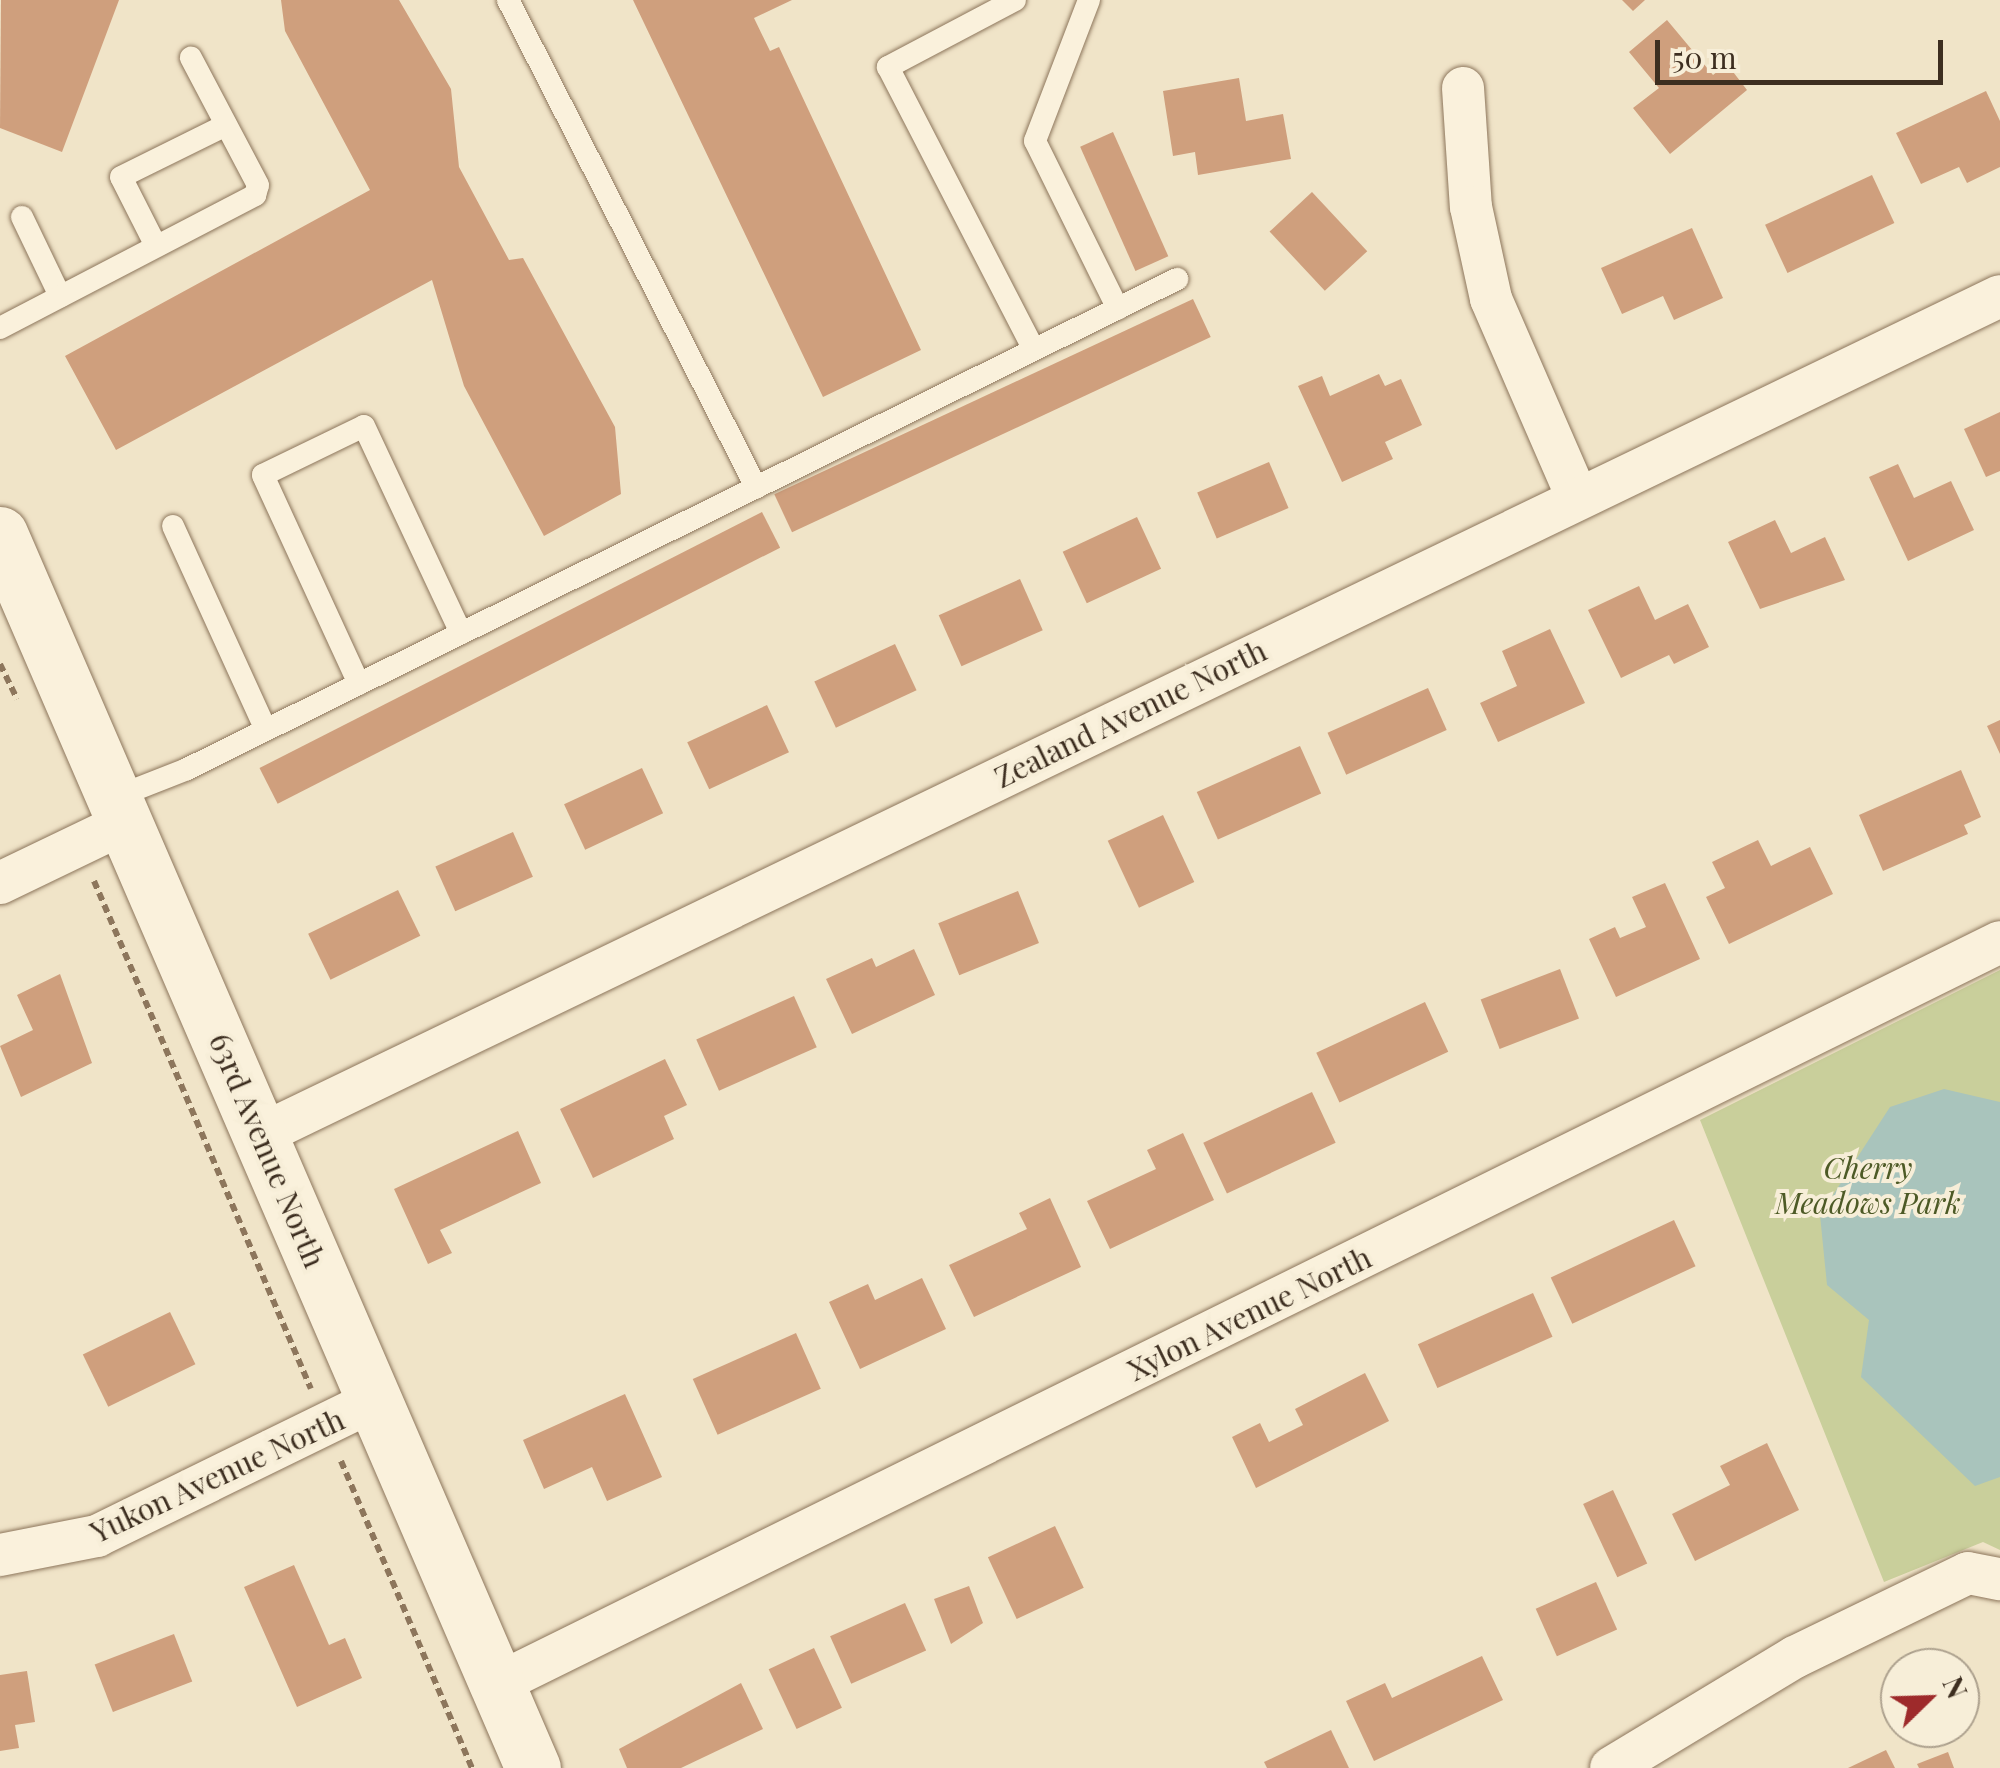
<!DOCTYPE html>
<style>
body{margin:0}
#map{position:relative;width:2000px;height:1768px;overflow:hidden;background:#f0e4c8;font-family:"Playfair Display",serif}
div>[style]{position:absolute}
.green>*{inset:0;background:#c9cf9b}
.water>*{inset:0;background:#a9c4bc}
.building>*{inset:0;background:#cf9f7d;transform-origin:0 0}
.path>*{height:6px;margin-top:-3px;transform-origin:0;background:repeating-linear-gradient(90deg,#8d765c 0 8px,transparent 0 13px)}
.roads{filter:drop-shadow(0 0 2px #8d765c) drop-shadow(0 0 2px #8d765c)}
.lane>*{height:22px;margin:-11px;padding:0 11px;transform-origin:11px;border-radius:11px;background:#faf1dc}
.street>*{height:42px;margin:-21px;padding:0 21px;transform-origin:21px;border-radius:21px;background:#faf1dc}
.secondary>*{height:55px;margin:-27.5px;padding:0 27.5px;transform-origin:27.5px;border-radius:27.5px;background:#faf1dc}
span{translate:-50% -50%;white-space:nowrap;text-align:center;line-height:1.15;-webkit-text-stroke:8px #f7eed8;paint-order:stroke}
.street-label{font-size:30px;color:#3d2e20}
.park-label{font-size:30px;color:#4d5a26;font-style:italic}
.north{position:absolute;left:1880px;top:1648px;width:100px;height:100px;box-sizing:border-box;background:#f7eed8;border:2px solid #ada18e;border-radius:50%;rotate:67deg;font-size:28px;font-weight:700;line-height:40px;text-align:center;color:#3d2e20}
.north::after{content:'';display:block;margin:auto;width:35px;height:45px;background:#9e2a2b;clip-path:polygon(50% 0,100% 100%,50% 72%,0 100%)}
.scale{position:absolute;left:1655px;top:40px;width:288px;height:45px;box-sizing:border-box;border:5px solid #3d2e20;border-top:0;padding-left:12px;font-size:30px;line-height:35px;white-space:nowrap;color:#3d2e20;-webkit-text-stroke:8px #f7eed8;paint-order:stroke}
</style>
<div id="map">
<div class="green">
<i style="clip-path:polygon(2000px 970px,2000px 1550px,1983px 1542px,1884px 1582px,1700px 1120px)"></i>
</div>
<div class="water">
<i style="clip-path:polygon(1944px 1089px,2000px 1102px,2000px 1477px,1975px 1486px,1861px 1377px,1869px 1320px,1827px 1285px,1820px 1215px,1890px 1107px)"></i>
</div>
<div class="building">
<i style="clip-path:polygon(119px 0,62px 152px,0 128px,1px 0)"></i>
<i style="clip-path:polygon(281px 0,399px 0,451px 89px,459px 167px,509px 260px,523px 258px,615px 427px,621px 494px,544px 536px,464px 386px,432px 280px,116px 450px,65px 356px,370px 190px,285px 31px)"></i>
<i style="clip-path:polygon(633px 0,792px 0,754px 18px,770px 51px,779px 47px,921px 350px,823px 397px)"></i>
<i style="clip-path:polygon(1622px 0,1645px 0,1633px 11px)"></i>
<i style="clip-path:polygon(1667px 20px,1713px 75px,1727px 64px,1747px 90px,1670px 154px,1633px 108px,1659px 88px,1629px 52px)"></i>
<i style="clip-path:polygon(1239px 78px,1246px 121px,1283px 114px,1291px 159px,1198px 175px,1195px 152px,1173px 156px,1163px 91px)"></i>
<i style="clip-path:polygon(1986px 91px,2000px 121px,2000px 167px,1967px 183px,1959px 167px,1921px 184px,1896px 133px)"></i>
<i style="left:1113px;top:132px;width:136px;height:36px;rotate:66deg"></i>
<i style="left:1872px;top:175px;width:53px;height:118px;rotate:65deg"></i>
<i style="left:1312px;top:192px;width:81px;height:58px;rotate:47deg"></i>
<i style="clip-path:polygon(1692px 228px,1723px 298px,1674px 320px,1663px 296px,1622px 314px,1601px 268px)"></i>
<i style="left:1193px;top:299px;width:42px;height:462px;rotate:65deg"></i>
<i style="clip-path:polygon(1379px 374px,1385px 386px,1401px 379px,1422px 425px,1385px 442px,1393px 459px,1342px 482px,1298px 386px,1322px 376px,1330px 396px)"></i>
<i style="clip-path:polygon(2000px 412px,2000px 471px,1986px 477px,1964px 429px)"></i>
<i style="left:1269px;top:462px;width:50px;height:78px;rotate:67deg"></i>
<i style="clip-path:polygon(1898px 464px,1914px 498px,1951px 481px,1974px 530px,1908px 561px,1869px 477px)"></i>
<i style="left:762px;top:512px;width:40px;height:564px;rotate:63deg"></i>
<i style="left:1137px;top:517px;width:57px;height:82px;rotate:65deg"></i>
<i style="clip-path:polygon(1775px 520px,1791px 553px,1825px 537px,1845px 580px,1760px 609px,1728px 542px)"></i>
<i style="left:1020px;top:579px;width:56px;height:89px;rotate:66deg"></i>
<i style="clip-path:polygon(1639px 586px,1655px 620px,1688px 604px,1709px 647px,1674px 664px,1669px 655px,1621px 678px,1588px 610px)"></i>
<i style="clip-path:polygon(1550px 629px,1585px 703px,1498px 742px,1480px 703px,1517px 686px,1502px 651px)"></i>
<i style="left:895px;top:644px;width:51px;height:89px;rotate:65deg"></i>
<i style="left:1428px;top:688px;width:46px;height:110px;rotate:66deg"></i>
<i style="left:767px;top:705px;width:52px;height:88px;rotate:65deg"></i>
<i style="clip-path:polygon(2000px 720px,2000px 754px,1987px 726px)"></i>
<i style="left:1300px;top:746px;width:52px;height:113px;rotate:66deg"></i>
<i style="left:642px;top:768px;width:50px;height:86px;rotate:65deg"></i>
<i style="clip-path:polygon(1961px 770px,1981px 817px,1964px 825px,1968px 834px,1883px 871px,1859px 815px)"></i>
<i style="left:1163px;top:815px;width:74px;height:61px;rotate:65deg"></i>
<i style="left:513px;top:832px;width:49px;height:85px;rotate:66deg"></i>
<i style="clip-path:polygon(1758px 840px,1771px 866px,1810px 847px,1833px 894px,1729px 944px,1706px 897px,1725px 888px,1712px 862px)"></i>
<i style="clip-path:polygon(1665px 883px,1700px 959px,1616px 997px,1589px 939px,1615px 927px,1620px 938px,1646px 927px,1632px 897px)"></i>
<i style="left:398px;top:890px;width:51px;height:100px;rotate:64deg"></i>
<i style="left:1018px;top:891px;width:56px;height:86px;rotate:68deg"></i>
<i style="clip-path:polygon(914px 949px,935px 995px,852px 1034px,826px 979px,872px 958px,876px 967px)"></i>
<i style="left:1560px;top:969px;width:53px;height:85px;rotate:69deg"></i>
<i style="clip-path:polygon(60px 974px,92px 1063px,21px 1097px,0 1046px,33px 1030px,17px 995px)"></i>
<i style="left:794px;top:996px;width:56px;height:107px;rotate:66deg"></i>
<i style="left:1425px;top:1002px;width:55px;height:120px;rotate:65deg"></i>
<i style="clip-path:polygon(665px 1059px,687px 1105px,664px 1116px,674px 1139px,593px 1178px,560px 1109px)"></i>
<i style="left:1312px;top:1092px;width:56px;height:120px;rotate:65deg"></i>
<i style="clip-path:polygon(518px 1131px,541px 1183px,440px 1230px,452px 1253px,428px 1264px,394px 1189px)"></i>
<i style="clip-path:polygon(1183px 1133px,1214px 1200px,1110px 1249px,1087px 1201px,1156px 1169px,1147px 1150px)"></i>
<i style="clip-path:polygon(1050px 1198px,1081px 1267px,974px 1317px,949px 1265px,1027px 1229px,1019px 1213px)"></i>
<i style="left:1674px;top:1220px;width:51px;height:136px;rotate:65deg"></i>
<i style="clip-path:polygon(922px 1278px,946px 1329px,860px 1369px,829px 1302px,868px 1284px,875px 1300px)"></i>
<i style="left:1533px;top:1293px;width:48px;height:126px;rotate:66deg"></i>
<i style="left:170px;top:1312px;width:58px;height:97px;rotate:64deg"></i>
<i style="left:796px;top:1333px;width:61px;height:113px;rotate:66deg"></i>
<i style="clip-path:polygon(1365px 1373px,1389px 1421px,1256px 1488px,1232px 1437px,1260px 1423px,1269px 1442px,1303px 1425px,1295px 1409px)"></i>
<i style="clip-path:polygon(625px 1394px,662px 1477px,607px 1501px,592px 1467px,544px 1489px,523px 1440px)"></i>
<i style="clip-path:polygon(1767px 1443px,1799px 1510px,1695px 1561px,1672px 1514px,1730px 1485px,1720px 1466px)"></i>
<i style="left:1613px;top:1490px;width:81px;height:33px;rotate:65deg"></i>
<i style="left:1055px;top:1526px;width:68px;height:74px;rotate:65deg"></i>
<i style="clip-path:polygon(294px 1565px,329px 1645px,345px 1638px,362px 1678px,297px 1707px,244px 1587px)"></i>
<i style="left:1596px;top:1582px;width:52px;height:66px;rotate:66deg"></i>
<i style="clip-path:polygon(969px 1586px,983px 1623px,951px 1644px,934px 1599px)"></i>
<i style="left:905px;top:1603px;width:52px;height:82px;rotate:66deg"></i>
<i style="left:174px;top:1634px;width:51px;height:85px;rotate:69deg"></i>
<i style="left:814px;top:1648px;width:66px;height:50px;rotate:65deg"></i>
<i style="clip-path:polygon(1482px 1656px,1503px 1700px,1374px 1761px,1346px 1701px,1385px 1683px,1392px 1698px)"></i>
<i style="clip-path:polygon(27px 1671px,35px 1722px,15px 1725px,19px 1748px,0 1751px,0 1675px)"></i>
<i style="clip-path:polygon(741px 1683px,763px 1729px,681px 1768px,627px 1768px,619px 1749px)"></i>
<i style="clip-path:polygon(1331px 1730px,1349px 1768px,1267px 1768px,1264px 1762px)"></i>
<i style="clip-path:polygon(1886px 1750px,1895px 1768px,1848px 1768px)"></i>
<i style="clip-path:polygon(1948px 1752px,1954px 1768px,1919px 1768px,1917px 1764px)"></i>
</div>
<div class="path">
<i style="left:0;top:664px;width:39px;rotate:64deg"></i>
<i style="left:94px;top:881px;width:552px;rotate:66.87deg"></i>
<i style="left:341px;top:1461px;width:334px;rotate:66.9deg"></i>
</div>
<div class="roads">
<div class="lane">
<i style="left:508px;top:0;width:547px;rotate:63.01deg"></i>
<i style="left:1015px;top:0;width:144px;rotate:152.2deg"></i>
<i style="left:888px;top:67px;width:318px;rotate:62.7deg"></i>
<i style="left:1089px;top:0;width:151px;rotate:111deg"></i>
<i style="left:1035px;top:141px;width:187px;rotate:63.7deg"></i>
<i style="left:22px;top:217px;width:88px;rotate:64.3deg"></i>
<i style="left:156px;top:246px;width:77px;rotate:-116.9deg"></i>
<i style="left:121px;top:177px;width:117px;rotate:-26.3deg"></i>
<i style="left:0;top:328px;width:288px;rotate:-27.5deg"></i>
<i style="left:255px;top:195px;width:10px;rotate:-73deg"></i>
<i style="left:258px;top:185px;width:144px;rotate:-117.8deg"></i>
<i style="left:173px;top:526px;width:224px;rotate:65.5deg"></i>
<i style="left:359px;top:684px;width:230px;rotate:-114.7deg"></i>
<i style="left:263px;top:475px;width:112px;rotate:-25.9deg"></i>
<i style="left:364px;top:426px;width:229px;rotate:64.9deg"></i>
<i style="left:116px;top:797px;width:76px;rotate:-21.5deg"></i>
<i style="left:187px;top:769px;width:1105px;rotate:-26.33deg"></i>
</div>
<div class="street">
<i style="left:1463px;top:88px;width:119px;rotate:86.2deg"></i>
<i style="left:1471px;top:207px;width:94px;rotate:77.7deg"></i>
<i style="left:1491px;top:299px;width:216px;rotate:66.5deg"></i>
<i style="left:0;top:883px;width:141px;rotate:-25.7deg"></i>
<i style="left:262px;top:1134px;width:1929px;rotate:-25.74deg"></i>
<i style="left:0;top:1555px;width:99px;rotate:-11.1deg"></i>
<i style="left:97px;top:1536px;width:309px;rotate:-26.1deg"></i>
<i style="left:497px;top:1684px;width:1676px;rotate:-26.27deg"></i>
<i style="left:1611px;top:1768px;width:215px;rotate:-31.1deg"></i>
<i style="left:1795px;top:1657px;width:192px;rotate:-25.9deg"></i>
<i style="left:1968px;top:1573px;width:33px;rotate:11deg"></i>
</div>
<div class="secondary">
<i style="left:0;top:534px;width:1344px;rotate:66.64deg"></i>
</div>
</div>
<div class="street-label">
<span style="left:1130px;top:713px;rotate:-26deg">Zealand Avenue North</span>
<span style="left:268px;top:1150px;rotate:67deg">63rd Avenue North</span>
<span style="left:1249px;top:1313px;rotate:-26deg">Xylon Avenue North</span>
<span style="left:217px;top:1475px;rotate:-25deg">Yukon Avenue North</span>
</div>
<div class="park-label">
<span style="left:1868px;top:1184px">Cherry<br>Meadows Park</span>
</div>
<div class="north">N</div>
<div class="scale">50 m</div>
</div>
